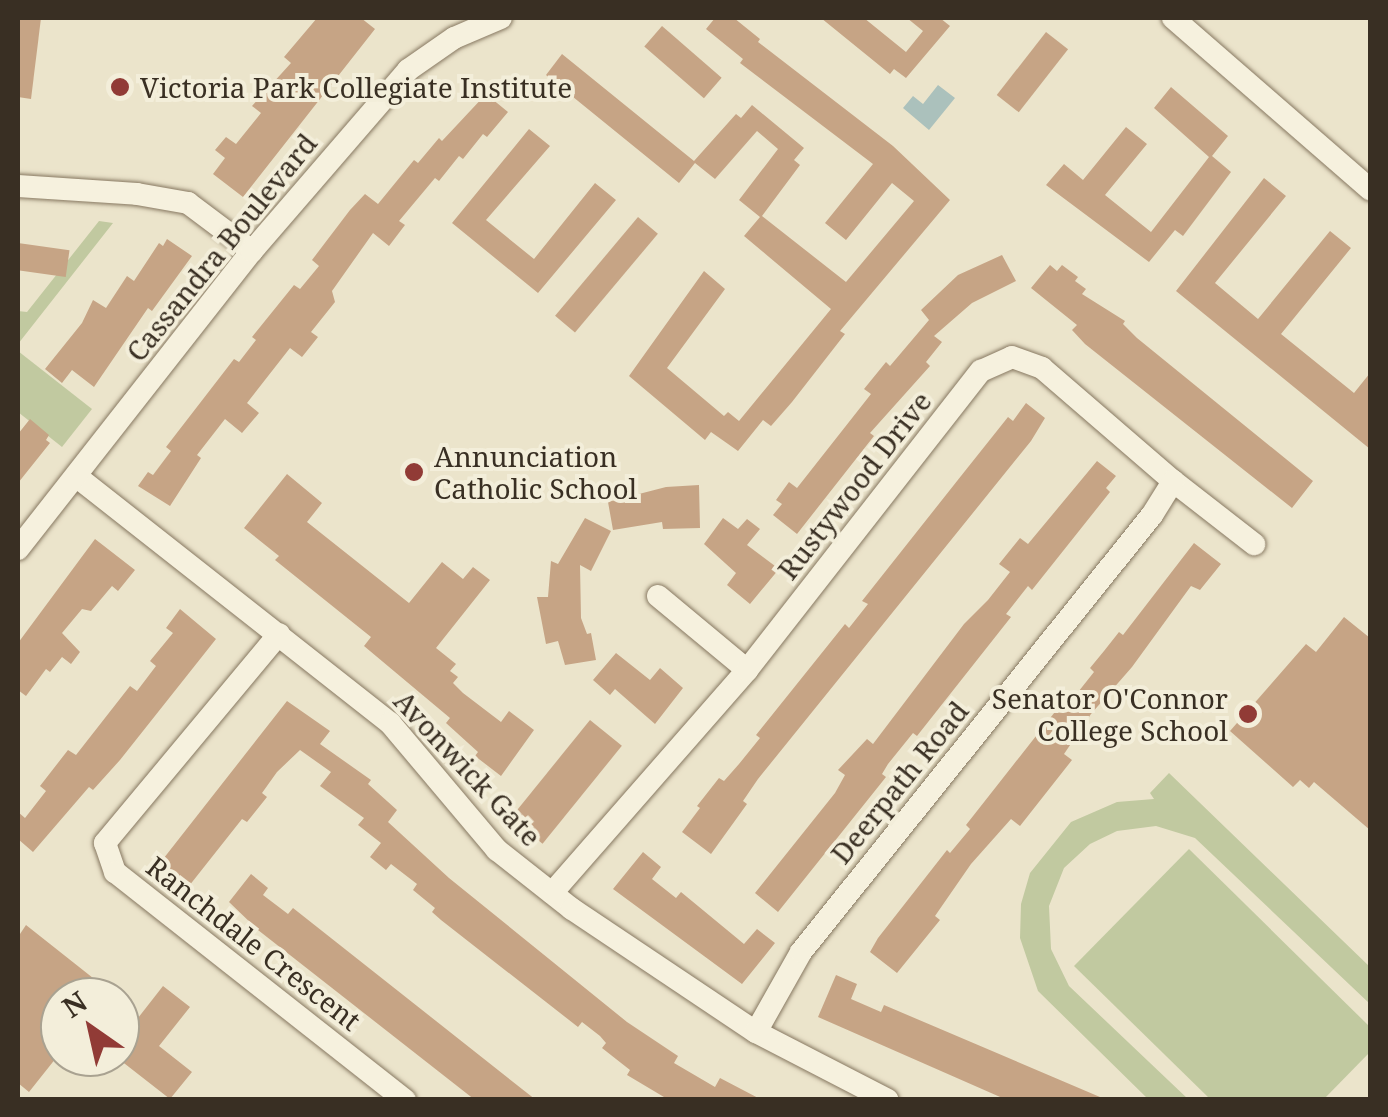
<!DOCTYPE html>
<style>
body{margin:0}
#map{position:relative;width:1388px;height:1117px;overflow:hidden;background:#ebe4cb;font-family:"Noto Serif",serif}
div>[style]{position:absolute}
.green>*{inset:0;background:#c1c9a0}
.water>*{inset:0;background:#abc1bc}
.building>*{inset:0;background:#c6a485;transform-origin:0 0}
.roads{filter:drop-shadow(0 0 2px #877861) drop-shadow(0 0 2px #877861)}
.minor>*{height:22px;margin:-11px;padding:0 11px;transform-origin:11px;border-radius:11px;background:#f6f1de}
.dots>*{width:28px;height:28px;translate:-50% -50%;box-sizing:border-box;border:5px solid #f3eeda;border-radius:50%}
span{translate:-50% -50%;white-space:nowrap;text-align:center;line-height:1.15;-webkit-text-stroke:8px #f3eeda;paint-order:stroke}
.poi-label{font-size:28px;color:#392f23}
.left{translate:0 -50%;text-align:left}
.right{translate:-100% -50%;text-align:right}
.street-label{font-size:28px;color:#392f23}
.frame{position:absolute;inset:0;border:20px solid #392f23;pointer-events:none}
.north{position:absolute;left:40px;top:977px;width:100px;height:100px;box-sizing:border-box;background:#f3eeda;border:2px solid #a9a291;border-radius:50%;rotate:326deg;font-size:28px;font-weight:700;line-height:40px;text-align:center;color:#392f23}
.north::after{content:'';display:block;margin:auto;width:35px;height:45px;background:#913b36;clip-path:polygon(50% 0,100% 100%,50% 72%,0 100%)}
</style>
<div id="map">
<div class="green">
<i style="clip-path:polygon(99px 221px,113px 223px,18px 344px,18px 311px,27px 312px)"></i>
<i style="clip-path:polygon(18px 351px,92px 409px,62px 447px,18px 412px)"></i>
<i style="clip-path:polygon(1169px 773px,1370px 967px,1370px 1004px,1195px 838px,1156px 826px,1117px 831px,1090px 844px,1064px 868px,1049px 906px,1051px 949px,1069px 986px,1188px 1099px,1148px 1099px,1038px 991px,1020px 938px,1021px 904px,1030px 873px,1071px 822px,1117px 802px,1154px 799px,1150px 793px)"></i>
<i style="clip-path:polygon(1189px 849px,1370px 1027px,1370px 1052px,1324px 1099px,1210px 1099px,1074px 966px)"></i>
</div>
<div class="water">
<i style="clip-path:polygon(938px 85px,955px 98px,929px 130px,903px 108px,913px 96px,923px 104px)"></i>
</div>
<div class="building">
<i style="clip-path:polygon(18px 18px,41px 18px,31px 99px,18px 97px)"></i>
<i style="clip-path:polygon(317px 18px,361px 18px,375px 29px,243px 197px,213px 174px,225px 158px,215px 150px,226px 137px,236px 144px,261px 113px,252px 106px,291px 63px,284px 57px)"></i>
<i style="clip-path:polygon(715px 18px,734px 18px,760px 39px,758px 42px,893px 146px,950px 200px,840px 331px,845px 334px,792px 402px,771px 426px,763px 420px,738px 451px,711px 432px,705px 440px,629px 376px,704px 271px,725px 289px,667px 368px,724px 416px,728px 412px,739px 421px,831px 309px,744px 236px,760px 217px,739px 200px,778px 149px,757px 131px,715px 179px,695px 163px,679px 183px,546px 75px,562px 54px,694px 161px,736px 114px,741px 118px,752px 105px,804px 148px,794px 160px,800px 165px,762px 216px,846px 282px,914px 201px,892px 183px,846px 240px,825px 223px,873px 164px,740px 63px,743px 59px,706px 29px)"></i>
<i style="clip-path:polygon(821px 18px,864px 18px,906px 52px,923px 31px,907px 18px,940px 18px,950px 26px,906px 78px,894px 69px,890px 74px)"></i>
<i style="left:662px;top:26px;width:79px;height:27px;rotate:41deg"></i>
<i style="left:1046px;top:32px;width:28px;height:80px;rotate:38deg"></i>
<i style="clip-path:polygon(1171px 87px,1228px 136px,1212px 156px,1231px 172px,1183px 236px,1175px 230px,1149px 262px,1046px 185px,1064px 164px,1083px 180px,1126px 127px,1147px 144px,1105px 195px,1151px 232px,1209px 157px,1154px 108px)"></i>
<i style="clip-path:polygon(486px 94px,508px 112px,487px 137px,483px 134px,463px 159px,459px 156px,439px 181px,435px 178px,399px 221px,405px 225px,389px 246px,373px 233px,332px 291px,335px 302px,311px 332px,318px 337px,302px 357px,290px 348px,247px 403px,259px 413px,242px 433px,225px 419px,197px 455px,201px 458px,170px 506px,138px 486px,148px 472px,153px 475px,171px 451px,166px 447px,234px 359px,239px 362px,256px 340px,252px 337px,294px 285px,300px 289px,319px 266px,312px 260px,350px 210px,365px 194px,378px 204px,414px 160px,418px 163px,439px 138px,442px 141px)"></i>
<i style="clip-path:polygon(529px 129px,550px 146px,486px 220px,534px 259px,595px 183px,616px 200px,538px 293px,452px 223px)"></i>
<i style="clip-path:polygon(1264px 178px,1286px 196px,1215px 283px,1258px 319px,1330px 231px,1351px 248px,1281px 334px,1354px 393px,1370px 373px,1370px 449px,1176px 291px)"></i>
<i style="left:638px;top:217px;width:26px;height:129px;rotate:40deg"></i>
<i style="clip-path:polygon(167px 239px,192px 256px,152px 311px,148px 308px,94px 387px,72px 370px,62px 383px,45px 369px,82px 323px,93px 300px,106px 308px,127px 276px,134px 281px,159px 243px,163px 246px)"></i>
<i style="left:18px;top:243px;width:52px;height:27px;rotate:8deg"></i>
<i style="clip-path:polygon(1002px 255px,1016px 281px,972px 303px,934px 336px,942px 342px,926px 362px,930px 366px,870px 433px,874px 436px,797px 534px,773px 515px,782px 504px,776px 500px,789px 482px,797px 488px,871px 394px,864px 389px,886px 362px,890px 366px,929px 320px,921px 310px,958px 275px)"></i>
<i style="clip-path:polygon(1050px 265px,1057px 271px,1062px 265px,1078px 277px,1075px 281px,1086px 289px,1082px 294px,1125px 321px,1123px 324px,1137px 338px,1313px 481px,1292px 508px,1085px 344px,1072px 330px,1077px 325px,1031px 288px)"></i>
<i style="clip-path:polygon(1026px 403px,1045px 418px,1031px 441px,758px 779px,743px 801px,747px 804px,711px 854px,682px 832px,700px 808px,697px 806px,719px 778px,724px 781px,739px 764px,760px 738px,756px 735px,845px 624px,849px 628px,868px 604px,862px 601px,961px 476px,1008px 417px,1013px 421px)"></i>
<i style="clip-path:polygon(30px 419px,49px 435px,46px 440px,50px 443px,18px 483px,18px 434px)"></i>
<i style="clip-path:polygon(1097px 461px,1116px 476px,1106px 488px,1110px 492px,1032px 590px,1028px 586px,1006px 614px,1011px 617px,917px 736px,913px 733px,888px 764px,882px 774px,886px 777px,778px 912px,755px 893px,835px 793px,845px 775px,838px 770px,867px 739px,873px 744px,964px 624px,988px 600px,1010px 572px,999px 564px,1020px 538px,1028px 544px)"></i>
<i style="clip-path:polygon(287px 474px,322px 503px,307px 522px,409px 603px,442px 562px,463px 579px,473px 567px,490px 580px,436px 648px,456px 664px,450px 671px,458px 677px,453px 683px,463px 693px,501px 722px,509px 711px,534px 730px,501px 776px,475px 756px,478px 752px,446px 723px,450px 718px,364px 646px,371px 637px,275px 560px,279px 556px,244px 528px)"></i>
<i style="clip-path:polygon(699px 485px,700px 528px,663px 529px,662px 522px,613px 530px,608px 502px,666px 487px)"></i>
<i style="clip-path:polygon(585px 518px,611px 531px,591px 571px,580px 565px,581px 618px,587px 634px,591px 633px,596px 660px,565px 665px,558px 641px,546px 644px,537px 597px,548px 597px,551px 561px,558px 564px)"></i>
<i style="clip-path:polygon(723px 518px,738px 529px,747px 519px,760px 529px,747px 545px,779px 569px,750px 604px,727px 585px,736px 573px,704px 544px)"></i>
<i style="clip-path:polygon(95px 539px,135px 570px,118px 591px,112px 586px,91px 611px,82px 609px,62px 633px,80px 652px,71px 664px,62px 657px,50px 672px,46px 669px,26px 696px,18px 690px,18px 643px)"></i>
<i style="clip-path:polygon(1194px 543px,1221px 564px,1200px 590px,1191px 586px,1132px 667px,1091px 714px,1064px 754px,1072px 760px,1020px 826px,1011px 819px,971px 864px,935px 916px,940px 920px,897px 973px,870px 952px,878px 938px,947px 850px,950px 853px,970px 829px,966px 825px,1058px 708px,1063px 711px,1094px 672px,1090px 668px,1104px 651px,1119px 632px,1123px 635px)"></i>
<i style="clip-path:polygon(180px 609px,216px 639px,120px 760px,93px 790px,89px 787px,33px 852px,18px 839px,18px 812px,25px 818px,46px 791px,40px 786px,68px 750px,76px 755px,130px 686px,137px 691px,156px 666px,150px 661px,173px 633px,166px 628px)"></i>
<i style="clip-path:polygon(1344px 617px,1370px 638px,1370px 830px,1314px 782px,1309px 788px,1300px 780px,1293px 787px,1230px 731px,1306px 644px,1316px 652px)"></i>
<i style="clip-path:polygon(616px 653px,650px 680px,660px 668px,683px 688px,655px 724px,615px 689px,610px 695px,593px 680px)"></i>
<i style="clip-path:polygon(287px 701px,330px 731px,320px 744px,371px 780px,368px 784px,397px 810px,388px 822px,449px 878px,627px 1022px,678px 1056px,674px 1063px,715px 1087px,720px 1078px,762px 1100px,669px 1100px,627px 1075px,630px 1070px,602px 1048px,606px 1043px,600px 1036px,582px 1022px,578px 1027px,441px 920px,432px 912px,435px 908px,413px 890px,417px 884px,391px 864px,386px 870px,370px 857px,381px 843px,358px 825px,364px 818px,320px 786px,331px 772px,300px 750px,277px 772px,262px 793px,267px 797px,247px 822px,242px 819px,189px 886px,160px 863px)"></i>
<i style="left:590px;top:720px;width:41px;height:126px;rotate:39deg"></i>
<i style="clip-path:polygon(643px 852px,661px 867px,652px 879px,676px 898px,681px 892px,744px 944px,757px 929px,775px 943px,742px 984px,613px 889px)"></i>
<i style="clip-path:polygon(251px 874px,268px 888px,263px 895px,288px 914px,293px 908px,536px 1100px,475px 1100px,258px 930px,229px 902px)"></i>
<i style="clip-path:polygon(26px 925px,117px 997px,60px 997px,60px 1053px,29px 1092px,18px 1083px,18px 937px)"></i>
<i style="clip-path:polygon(836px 975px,857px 984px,851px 999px,881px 1012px,884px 1005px,1107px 1100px,1007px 1100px,818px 1017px)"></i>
<i style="clip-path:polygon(163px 986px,190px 1007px,159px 1046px,192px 1072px,170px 1099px,120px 1060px,120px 1004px,138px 1018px)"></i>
</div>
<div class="roads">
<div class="minor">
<i style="left:1173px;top:18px;width:261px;rotate:41deg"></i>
<i style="left:18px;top:186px;width:119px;rotate:3.8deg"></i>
<i style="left:137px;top:194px;width:52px;rotate:10deg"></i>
<i style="left:188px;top:203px;width:80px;rotate:36.9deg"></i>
<i style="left:76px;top:476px;width:400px;rotate:38.2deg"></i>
<i style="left:390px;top:723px;width:166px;rotate:49.9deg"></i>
<i style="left:497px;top:850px;width:95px;rotate:38.2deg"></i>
<i style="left:572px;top:909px;width:221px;rotate:33.8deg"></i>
<i style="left:756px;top:1032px;width:148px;rotate:27.3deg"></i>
<i style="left:18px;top:549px;width:379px;rotate:-51.9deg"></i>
<i style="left:252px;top:251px;width:239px;rotate:-49.2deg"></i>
<i style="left:408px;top:70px;width:56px;rotate:-34.8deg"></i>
<i style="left:454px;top:38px;width:51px;rotate:-23.1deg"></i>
<i style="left:658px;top:596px;width:116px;rotate:39.7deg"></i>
<i style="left:279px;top:634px;width:272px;rotate:129.8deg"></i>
<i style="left:105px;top:843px;width:31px;rotate:71deg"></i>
<i style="left:115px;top:872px;width:369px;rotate:38.2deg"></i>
<i style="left:552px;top:893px;width:296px;rotate:-48.8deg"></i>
<i style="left:747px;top:670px;width:380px;rotate:-52deg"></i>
<i style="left:981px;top:371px;width:34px;rotate:-24deg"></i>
<i style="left:1012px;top:357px;width:32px;rotate:20deg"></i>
<i style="left:1042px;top:368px;width:173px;rotate:40.8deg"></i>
<i style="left:1173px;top:481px;width:103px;rotate:37.9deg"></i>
<i style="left:756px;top:1032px;width:92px;rotate:-60.6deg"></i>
<i style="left:801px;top:952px;width:561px;rotate:-51.23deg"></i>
<i style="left:1152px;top:515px;width:40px;rotate:-58deg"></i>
</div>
</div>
<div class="dots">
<i style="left:120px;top:87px;background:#913b36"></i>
<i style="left:414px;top:472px;background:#913b36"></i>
<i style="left:1248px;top:714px;background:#913b36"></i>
</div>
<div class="poi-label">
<span class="left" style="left:140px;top:87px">Victoria Park Collegiate Institute</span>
<span class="left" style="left:434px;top:472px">Annunciation<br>Catholic School</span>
<span class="right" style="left:1228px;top:714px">Senator O'Connor<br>College School</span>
</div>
<div class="street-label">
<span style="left:221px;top:247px;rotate:-51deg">Cassandra Boulevard</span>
<span style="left:854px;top:485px;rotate:-52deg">Rustywood Drive</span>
<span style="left:468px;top:768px;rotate:47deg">Avonwick Gate</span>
<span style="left:899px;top:782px;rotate:-51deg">Deerpath Road</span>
<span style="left:254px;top:943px;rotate:38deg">Ranchdale Crescent</span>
</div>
<div class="frame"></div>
<div class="north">N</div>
</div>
